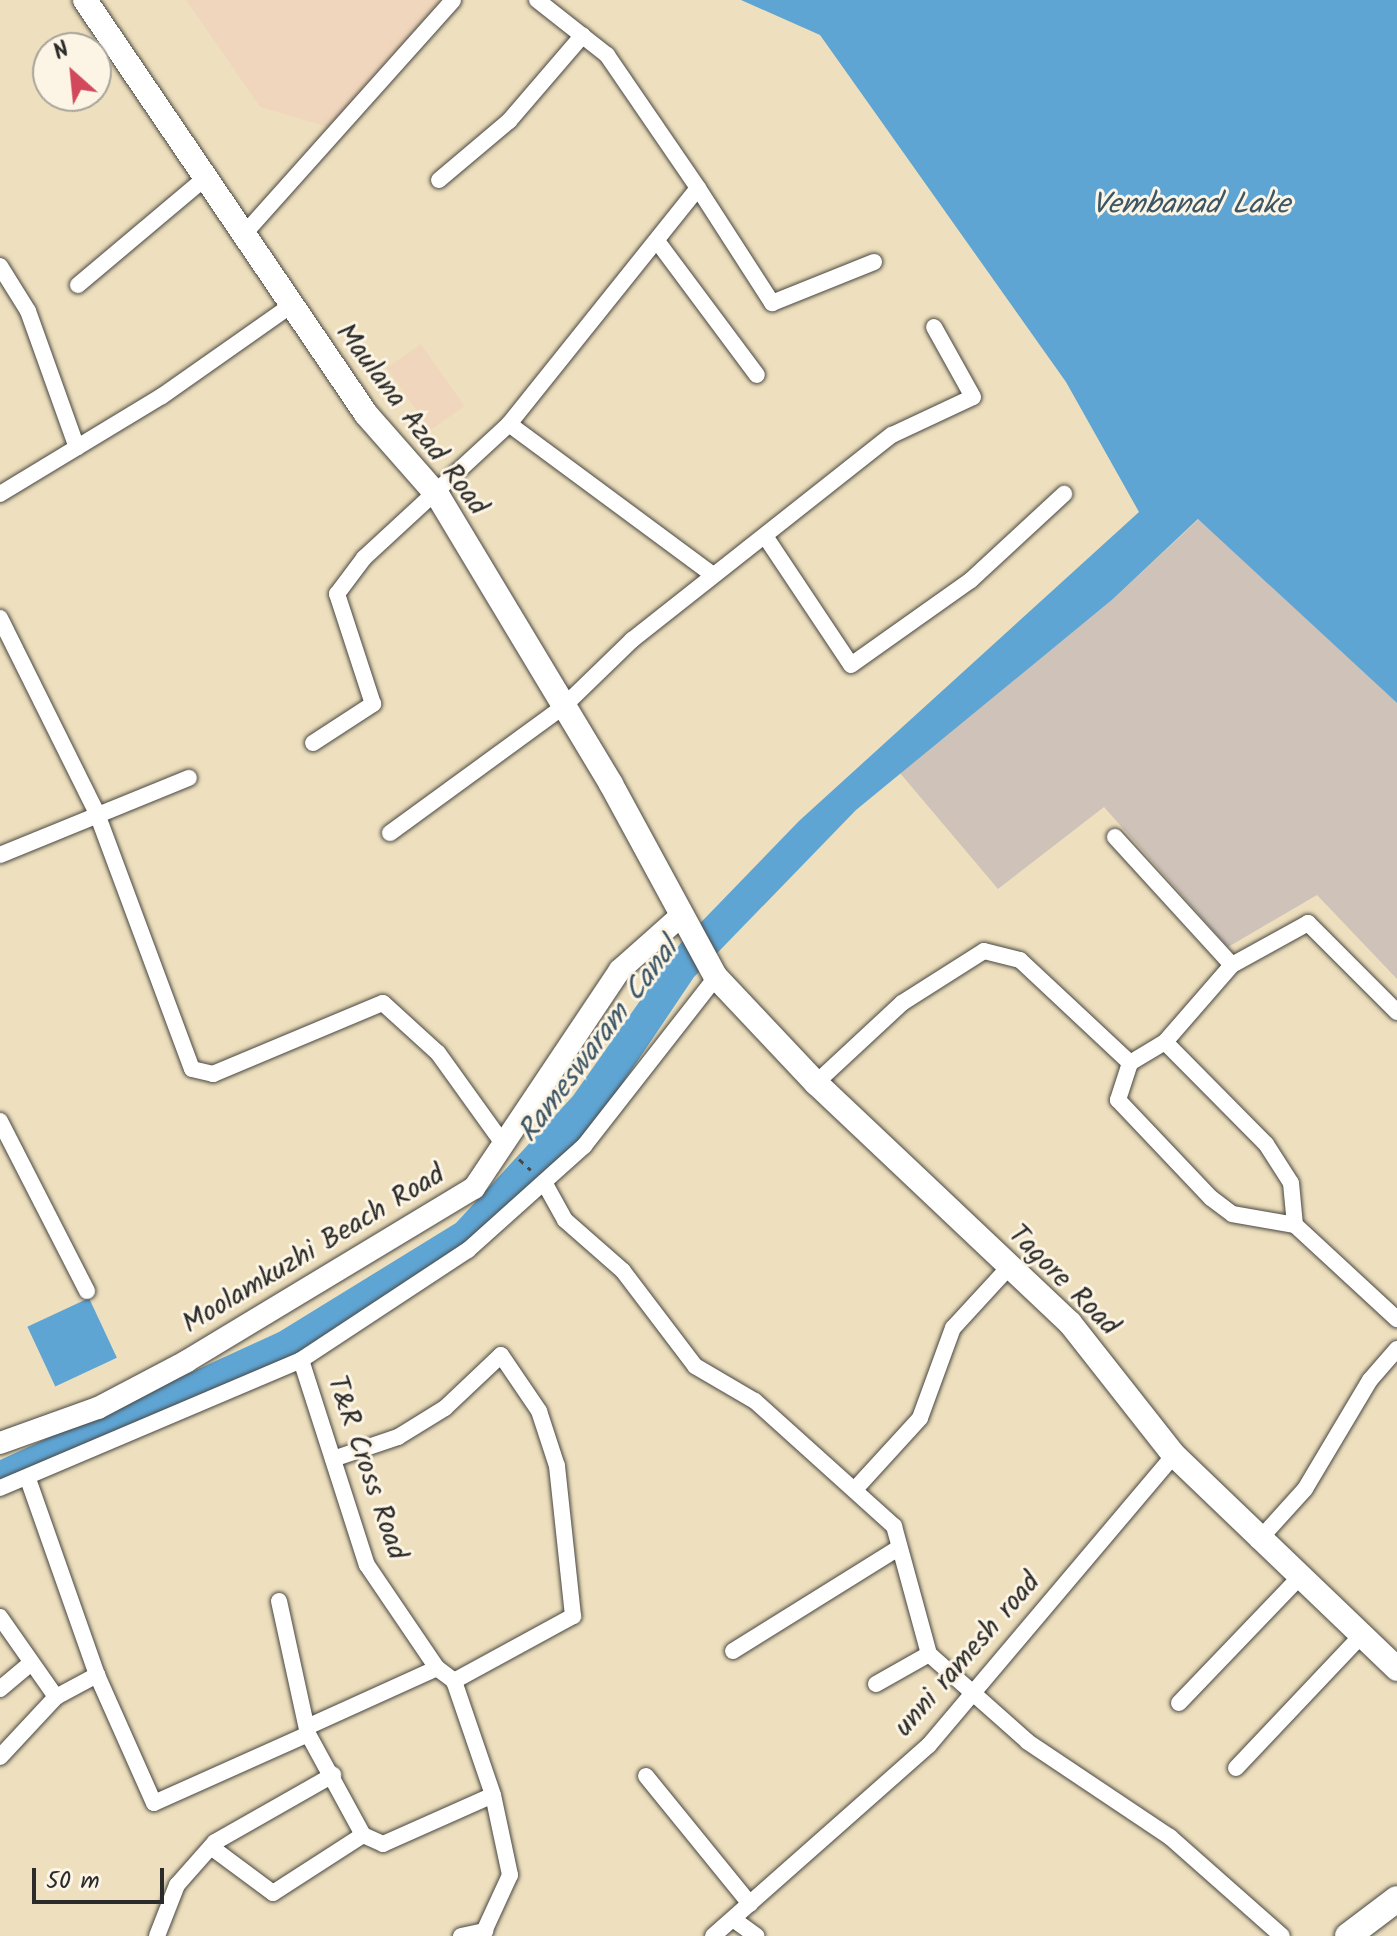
<!DOCTYPE html>
<style>
body{margin:0}
#map{position:relative;width:1397px;height:1936px;overflow:hidden;background:#eee0be;font-family:Kalam,sans-serif}
div>[style]{position:absolute}
.built>*{inset:0;background:#f0d6bc;transform-origin:0 0}
.industrial>*{inset:0;background:#cec2b9}
.water>*{inset:0;background:#5fa5d4;transform-origin:0 0}
.path>*{height:3px;margin-top:-1.5px;transform-origin:0;background:repeating-linear-gradient(90deg,#484641 0 6px,transparent 0 12px)}
.roads{filter:drop-shadow(0 0 2px #484641) drop-shadow(0 0 2px #484641)}
.minor>*{height:16px;margin:-8px;padding:0 8px;transform-origin:8px;border-radius:8px;background:#fff}
.tertiary>*{height:22px;margin:-11px;padding:0 11px;transform-origin:11px;border-radius:11px;background:#fff}
.secondary>*{height:24px;margin:-12px;padding:0 12px;transform-origin:12px;border-radius:12px;background:#fff}
.primary>*{height:26px;margin:-13px;padding:0 13px;transform-origin:13px;border-radius:13px;background:#fff}
span{translate:-50% -50%;white-space:nowrap;text-align:center;line-height:1.15;-webkit-text-stroke:6px #fcf5e5;paint-order:stroke}
.street-label{font-size:28px;color:#2b2b2b}
.water-label{font-size:30px;color:#3d5666;font-style:italic}
.north{position:absolute;left:32px;top:32px;width:80px;height:80px;box-sizing:border-box;background:#fcf5e5;border:2px solid #a8a49b;border-radius:50%;rotate:333deg;font-size:22px;font-weight:700;line-height:32px;text-align:center;color:#2b2b2b}
.north::after{content:'';display:block;margin:auto;width:28px;height:36px;background:#d1495b;clip-path:polygon(50% 0,100% 100%,50% 72%,0 100%)}
.scale{position:absolute;left:32px;top:1868px;width:132px;height:36px;box-sizing:border-box;border:4px solid #2b2b2b;border-top:0;padding-left:10px;font-size:24px;line-height:28px;white-space:nowrap;color:#2b2b2b;-webkit-text-stroke:6px #fcf5e5;paint-order:stroke}
</style>
<div id="map">
<div class="built">
<i style="clip-path:polygon(186px 0,441px 0,331px 128px,260px 107px)"></i>
<i style="left:421px;top:344px;width:76px;height:42px;rotate:55deg"></i>
</div>
<div class="industrial">
<i style="clip-path:polygon(1199px 519px,1397px 703px,1397px 979px,1317px 895px,1228px 947px,1104px 807px,998px 889px,900px 773px,1113px 599px)"></i>
</div>
<div class="water">
<i style="clip-path:polygon(741px 0,1397px 0,1397px 703px,1198px 519px,1113px 599px,856px 810px,694px 977px,583px 1142px,470px 1242px,293px 1356px,0 1481px,0 1460px,279px 1332px,456px 1223px,573px 1096px,680px 944px,799px 821px,1139px 512px,1066px 382px,820px 35px)"></i>
<i style="left:89px;top:1298px;width:66px;height:68px;rotate:65deg"></i>
</div>
<div class="path">
<i style="left:519px;top:1159px;width:16px;rotate:43deg"></i>
</div>
<div class="roads">
<div class="minor">
<i style="left:439px;top:180px;width:92px;rotate:-40.1deg"></i>
<i style="left:509px;top:121px;width:113px;rotate:-49.3deg"></i>
<i style="left:698px;top:188px;width:137px;rotate:57.2deg"></i>
<i style="left:772px;top:303px;width:110px;rotate:-21.9deg"></i>
<i style="left:245px;top:233px;width:312px;rotate:-48.2deg"></i>
<i style="left:657px;top:241px;width:167px;rotate:53.3deg"></i>
<i style="left:0;top:266px;width:53px;rotate:58.1deg"></i>
<i style="left:28px;top:311px;width:145px;rotate:70.3deg"></i>
<i style="left:78px;top:285px;width:165px;rotate:-40.1deg"></i>
<i style="left:509px;top:424px;width:252px;rotate:36.5deg"></i>
<i style="left:0;top:494px;width:189px;rotate:-31.2deg"></i>
<i style="left:162px;top:396px;width:156px;rotate:-35.1deg"></i>
<i style="left:767px;top:539px;width:151px;rotate:56.3deg"></i>
<i style="left:851px;top:665px;width:147px;rotate:-35.3deg"></i>
<i style="left:971px;top:580px;width:127px;rotate:-42.8deg"></i>
<i style="left:0;top:618px;width:216px;rotate:63.6deg"></i>
<i style="left:96px;top:811px;width:275px;rotate:69.6deg"></i>
<i style="left:192px;top:1069px;width:22px;rotate:13deg"></i>
<i style="left:213px;top:1074px;width:184px;rotate:-22.7deg"></i>
<i style="left:383px;top:1003px;width:74px;rotate:42.3deg"></i>
<i style="left:438px;top:1053px;width:113px;rotate:54.3deg"></i>
<i style="left:313px;top:743px;width:72px;rotate:-33deg"></i>
<i style="left:373px;top:704px;width:116px;rotate:-108.1deg"></i>
<i style="left:337px;top:594px;width:45px;rotate:-53.1deg"></i>
<i style="left:364px;top:558px;width:197px;rotate:-42.7deg"></i>
<i style="left:509px;top:424px;width:302px;rotate:-51.3deg"></i>
<i style="left:698px;top:188px;width:161px;rotate:-124.4deg"></i>
<i style="left:607px;top:55px;width:89px;rotate:-141.8deg"></i>
<i style="left:390px;top:833px;width:215px;rotate:-36.1deg"></i>
<i style="left:564px;top:706px;width:95px;rotate:-44.1deg"></i>
<i style="left:632px;top:640px;width:331px;rotate:-38.3deg"></i>
<i style="left:892px;top:435px;width:89px;rotate:-25.1deg"></i>
<i style="left:973px;top:397px;width:80px;rotate:-119.1deg"></i>
<i style="left:1115px;top:837px;width:173px;rotate:47.6deg"></i>
<i style="left:0;top:855px;width:204px;rotate:-22.2deg"></i>
<i style="left:1165px;top:1042px;width:144px;rotate:45.3deg"></i>
<i style="left:1266px;top:1144px;width:46px;rotate:57.3deg"></i>
<i style="left:1291px;top:1183px;width:42px;rotate:84.6deg"></i>
<i style="left:1295px;top:1225px;width:139px;rotate:42.7deg"></i>
<i style="left:1130px;top:1063px;width:39px;rotate:108deg"></i>
<i style="left:1118px;top:1100px;width:135px;rotate:46.5deg"></i>
<i style="left:1211px;top:1198px;width:26px;rotate:37deg"></i>
<i style="left:1232px;top:1214px;width:64px;rotate:9.9deg"></i>
<i style="left:816px;top:1083px;width:117px;rotate:-42.9deg"></i>
<i style="left:902px;top:1003px;width:97px;rotate:-32.4deg"></i>
<i style="left:984px;top:951px;width:37px;rotate:14deg"></i>
<i style="left:1020px;top:960px;width:151px;rotate:43.1deg"></i>
<i style="left:1130px;top:1063px;width:41px;rotate:-31deg"></i>
<i style="left:1165px;top:1042px;width:102px;rotate:-49deg"></i>
<i style="left:1232px;top:965px;width:87px;rotate:-28.9deg"></i>
<i style="left:1308px;top:923px;width:126px;rotate:45deg"></i>
<i style="left:0;top:1121px;width:191px;rotate:62.9deg"></i>
<i style="left:545px;top:1184px;width:41px;rotate:60.9deg"></i>
<i style="left:565px;top:1220px;width:77px;rotate:41.3deg"></i>
<i style="left:623px;top:1271px;width:119px;rotate:52.8deg"></i>
<i style="left:695px;top:1366px;width:69px;rotate:30.3deg"></i>
<i style="left:755px;top:1401px;width:187px;rotate:42deg"></i>
<i style="left:894px;top:1526px;width:133px;rotate:74.7deg"></i>
<i style="left:929px;top:1654px;width:132px;rotate:41.6deg"></i>
<i style="left:1028px;top:1742px;width:171px;rotate:33.8deg"></i>
<i style="left:1170px;top:1837px;width:149px;rotate:41.5deg"></i>
<i style="left:301px;top:1360px;width:215px;rotate:72.2deg"></i>
<i style="left:367px;top:1565px;width:125px;rotate:55.8deg"></i>
<i style="left:437px;top:1668px;width:21px;rotate:37deg"></i>
<i style="left:454px;top:1681px;width:120px;rotate:71.1deg"></i>
<i style="left:493px;top:1795px;width:82px;rotate:78deg"></i>
<i style="left:510px;top:1875px;width:67px;rotate:114.7deg"></i>
<i style="left:333px;top:1459px;width:69px;rotate:-18.7deg"></i>
<i style="left:398px;top:1437px;width:55px;rotate:-31.7deg"></i>
<i style="left:445px;top:1408px;width:77px;rotate:-43.4deg"></i>
<i style="left:501px;top:1355px;width:68px;rotate:55.8deg"></i>
<i style="left:539px;top:1411px;width:58px;rotate:71.9deg"></i>
<i style="left:557px;top:1466px;width:151px;rotate:83.9deg"></i>
<i style="left:573px;top:1616px;width:136px;rotate:151.4deg"></i>
<i style="left:28px;top:1479px;width:208px;rotate:70.6deg"></i>
<i style="left:97px;top:1675px;width:140px;rotate:66deg"></i>
<i style="left:154px;top:1803px;width:169px;rotate:-24.1deg"></i>
<i style="left:858px;top:1486px;width:92px;rotate:-47.6deg"></i>
<i style="left:920px;top:1418px;width:96px;rotate:-69.9deg"></i>
<i style="left:953px;top:1328px;width:83px;rotate:-47.4deg"></i>
<i style="left:0;top:1488px;width:327px;rotate:-23deg"></i>
<i style="left:301px;top:1360px;width:200px;rotate:-33.4deg"></i>
<i style="left:468px;top:1250px;width:156px;rotate:-41.9deg"></i>
<i style="left:584px;top:1146px;width:214px;rotate:-52deg"></i>
<i style="left:1258px;top:1541px;width:70px;rotate:-47.9deg"></i>
<i style="left:1305px;top:1489px;width:127px;rotate:-59.2deg"></i>
<i style="left:1370px;top:1380px;width:41px;rotate:-48.9deg"></i>
<i style="left:279px;top:1601px;width:136px;rotate:77.7deg"></i>
<i style="left:308px;top:1734px;width:115px;rotate:61.4deg"></i>
<i style="left:363px;top:1835px;width:22px;rotate:24deg"></i>
<i style="left:383px;top:1844px;width:120px;rotate:-24deg"></i>
<i style="left:0;top:1617px;width:98px;rotate:55deg"></i>
<i style="left:733px;top:1651px;width:193px;rotate:-31.9deg"></i>
<i style="left:876px;top:1684px;width:61px;rotate:-29.5deg"></i>
<i style="left:0;top:1689px;width:35px;rotate:-40deg"></i>
<i style="left:1179px;top:1703px;width:170px;rotate:-46.2deg"></i>
<i style="left:307px;top:1727px;width:143px;rotate:-24.4deg"></i>
<i style="left:0;top:1757px;width:82px;rotate:-47deg"></i>
<i style="left:56px;top:1697px;width:47px;rotate:-28.2deg"></i>
<i style="left:1236px;top:1768px;width:180px;rotate:-46.6deg"></i>
<i style="left:646px;top:1776px;width:165px;rotate:50.9deg"></i>
<i style="left:211px;top:1847px;width:77px;rotate:36.6deg"></i>
<i style="left:273px;top:1893px;width:107px;rotate:-32.8deg"></i>
<i style="left:733px;top:1919px;width:29px;rotate:36deg"></i>
<i style="left:157px;top:1936px;width:55px;rotate:-68.6deg"></i>
<i style="left:177px;top:1885px;width:57px;rotate:-48.5deg"></i>
<i style="left:215px;top:1842px;width:136px;rotate:-29.6deg"></i>
<i style="left:461px;top:1936px;width:25px;rotate:-12deg"></i>
<i style="left:713px;top:1936px;width:288px;rotate:-41.5deg"></i>
<i style="left:929px;top:1745px;width:380px;rotate:-49.8deg"></i>
</div>
<div class="tertiary">
<i style="left:0;top:1443px;width:104px;rotate:-19.7deg"></i>
<i style="left:98px;top:1408px;width:101px;rotate:-27.8deg"></i>
<i style="left:187px;top:1361px;width:335px;rotate:-31.1deg"></i>
<i style="left:474px;top:1188px;width:262px;rotate:-56.2deg"></i>
<i style="left:620px;top:970px;width:83px;rotate:-41.6deg"></i>
</div>
<div class="secondary">
<i style="left:85px;top:0;width:500px;rotate:55.83deg"></i>
<i style="left:366px;top:414px;width:109px;rotate:48.7deg"></i>
<i style="left:438px;top:496px;width:336px;rotate:59deg"></i>
<i style="left:611px;top:784px;width:220px;rotate:61.5deg"></i>
<i style="left:716px;top:977px;width:146px;rotate:46.7deg"></i>
<i style="left:816px;top:1083px;width:349px;rotate:43.4deg"></i>
<i style="left:1070px;top:1323px;width:168px;rotate:51.8deg"></i>
<i style="left:1174px;top:1455px;width:309px;rotate:43.8deg"></i>
</div>
<div class="primary">
<i style="left:1348px;top:1936px;width:61px;rotate:-37.1deg"></i>
</div>
</div>
<div class="street-label">
<span style="left:411px;top:420px;rotate:53deg">Maulana Azad Road</span>
<span style="left:314px;top:1250px;rotate:-31deg">Moolamkuzhi Beach Road</span>
<span style="left:1063px;top:1281px;rotate:45deg">Tagore Road</span>
<span style="left:366px;top:1468px;rotate:71deg">T&amp;R Cross Road</span>
<span style="left:968px;top:1655px;rotate:-49deg">unni ramesh road</span>
</div>
<div class="water-label">
<span style="left:1191px;top:205px">Vembanad Lake</span>
<span style="left:599px;top:1041px;rotate:-53deg">Rameswaram Canal</span>
</div>
<div class="north">N</div>
<div class="scale">50 m</div>
</div>
